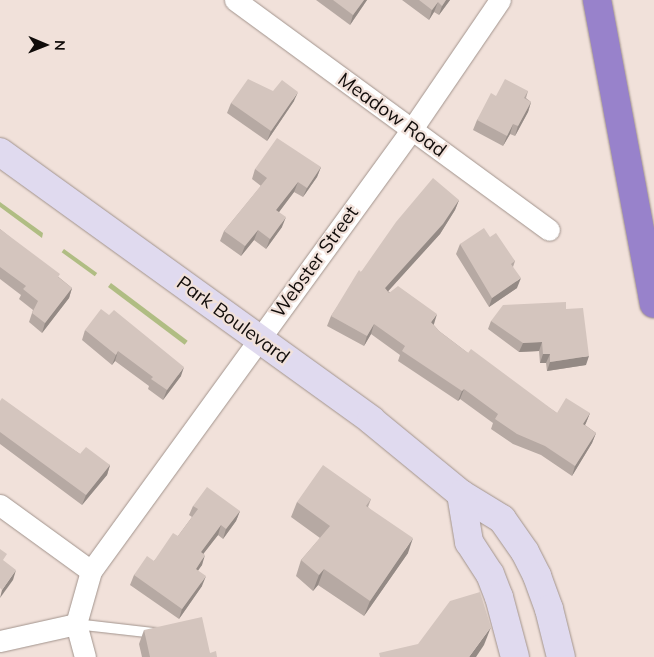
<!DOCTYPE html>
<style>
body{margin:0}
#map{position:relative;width:654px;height:657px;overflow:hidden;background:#f1e1da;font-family:Mulish,sans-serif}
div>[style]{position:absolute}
.green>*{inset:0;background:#b0bd83;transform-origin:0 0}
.roads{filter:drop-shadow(0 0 1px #a1938c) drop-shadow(0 0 1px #a1938c)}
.lane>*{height:10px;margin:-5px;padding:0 5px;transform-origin:5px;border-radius:5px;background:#fff}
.street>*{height:21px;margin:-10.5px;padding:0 10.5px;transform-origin:10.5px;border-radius:10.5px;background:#fff}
.secondary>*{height:28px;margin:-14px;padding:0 14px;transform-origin:14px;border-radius:14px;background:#e0daef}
.highway>*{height:28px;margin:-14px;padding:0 14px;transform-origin:14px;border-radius:14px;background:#9882cb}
.wall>*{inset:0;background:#b6a9a3}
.shaded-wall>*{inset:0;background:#948a85}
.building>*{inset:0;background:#d4c5be}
span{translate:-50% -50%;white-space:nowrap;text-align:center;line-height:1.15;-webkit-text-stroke:4.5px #f1e1da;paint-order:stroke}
.street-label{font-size:19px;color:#110c0a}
.north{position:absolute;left:20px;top:20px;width:50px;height:50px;-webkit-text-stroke:4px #f1e1da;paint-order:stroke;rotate:91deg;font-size:14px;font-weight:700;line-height:20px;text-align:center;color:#110c0a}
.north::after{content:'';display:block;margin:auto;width:18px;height:22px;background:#110c0a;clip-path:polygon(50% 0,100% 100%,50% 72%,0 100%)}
</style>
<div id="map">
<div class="green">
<i style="clip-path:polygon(0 202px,43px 233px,42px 238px,0 207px)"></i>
<i style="left:64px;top:249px;width:41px;height:4px;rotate:36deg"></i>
<i style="left:111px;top:283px;width:96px;height:5px;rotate:37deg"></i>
</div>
<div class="roads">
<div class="lane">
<i style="left:76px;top:624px;width:79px;rotate:6.6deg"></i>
</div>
<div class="street">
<i style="left:235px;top:0;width:389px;rotate:36.2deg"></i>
<i style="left:0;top:505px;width:112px;rotate:36deg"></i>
<i style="left:0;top:641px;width:78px;rotate:-12.6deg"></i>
<i style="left:85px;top:657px;width:34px;rotate:-105deg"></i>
<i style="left:76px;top:624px;width:55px;rotate:-74.2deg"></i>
<i style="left:91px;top:571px;width:546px;rotate:-54.01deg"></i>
<i style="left:412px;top:129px;width:156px;rotate:-55.7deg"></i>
</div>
<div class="secondary">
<i style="left:0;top:152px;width:458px;rotate:35.8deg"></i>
<i style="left:371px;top:420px;width:117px;rotate:39.4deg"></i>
<i style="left:461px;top:494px;width:48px;rotate:31.4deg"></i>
<i style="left:502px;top:519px;width:40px;rotate:55.1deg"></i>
<i style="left:525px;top:552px;width:27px;rotate:63deg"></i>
<i style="left:537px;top:576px;width:35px;rotate:70deg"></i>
<i style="left:549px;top:609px;width:49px;rotate:76deg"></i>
<i style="left:461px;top:494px;width:49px;rotate:80.5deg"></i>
<i style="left:469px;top:542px;width:38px;rotate:57deg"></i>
<i style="left:490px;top:574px;width:25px;rotate:69deg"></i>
<i style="left:499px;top:597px;width:62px;rotate:75.1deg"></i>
</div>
<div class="highway">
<i style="left:597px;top:0;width:309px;rotate:79.4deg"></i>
</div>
</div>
<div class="wall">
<i style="clip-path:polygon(316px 0,367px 0,350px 25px)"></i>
<i style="clip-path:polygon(402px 0,450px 0,439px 15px,434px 12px,429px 20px)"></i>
<i style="clip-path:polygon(273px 91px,294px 101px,267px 141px,227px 113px,231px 103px)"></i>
<i style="clip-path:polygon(528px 91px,526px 98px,531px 102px,528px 112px,515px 136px,510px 134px,503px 146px,473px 130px,477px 120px,496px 96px)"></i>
<i style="clip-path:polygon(321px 167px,317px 177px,303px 197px,294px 192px,279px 212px,282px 227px,266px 249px,254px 240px,241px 256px,220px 241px,224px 231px,261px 186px,252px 179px,255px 169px)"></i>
<i style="clip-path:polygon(459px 200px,455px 210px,440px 234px,388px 291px,433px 324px,439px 331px,468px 353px,557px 413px,590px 413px,585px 425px,596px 433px,592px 443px,572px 476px,541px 455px,513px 444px,491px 429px,493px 423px,460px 399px,458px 401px,398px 361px,400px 355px,371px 334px,364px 346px,327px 326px,331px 316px,361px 272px)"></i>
<i style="clip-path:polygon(0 229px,72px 288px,69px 298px,42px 333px,29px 322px,33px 310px,19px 299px,21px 295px,0 279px)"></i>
<i style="clip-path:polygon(490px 237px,515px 261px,513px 267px,517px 288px,489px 307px,456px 254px,460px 244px)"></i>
<i style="clip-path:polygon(566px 309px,586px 365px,547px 371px,546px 363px,540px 363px,539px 351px,519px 352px,488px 329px,491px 321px)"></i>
<i style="clip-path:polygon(85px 330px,181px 376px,163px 400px,148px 389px,149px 386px,115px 361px,112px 365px,82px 340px)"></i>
<i style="clip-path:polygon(0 401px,80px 454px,110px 465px,107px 475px,82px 505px,0 444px)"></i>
<i style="clip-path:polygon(371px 499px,368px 507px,408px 553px,364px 616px,318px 585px,313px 591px,296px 576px,301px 560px,320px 538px,291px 517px,297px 502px)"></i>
<i style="clip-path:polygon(193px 506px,240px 511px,236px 521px,223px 539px,218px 535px,203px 554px,202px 565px,198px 570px,202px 586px,179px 619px,130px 585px,134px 575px,154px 561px,178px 536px,192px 517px,189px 515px)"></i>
<i style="clip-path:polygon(144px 630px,210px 653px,217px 657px,142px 657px,139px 644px)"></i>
</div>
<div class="shaded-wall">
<i style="clip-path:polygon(364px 0,367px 0,350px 25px,353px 15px)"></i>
<i style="clip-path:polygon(446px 0,450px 0,439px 15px,442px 6px)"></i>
<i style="clip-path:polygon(438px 2px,434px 12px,429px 20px,432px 10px)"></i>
<i style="clip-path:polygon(298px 92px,294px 101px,267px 141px,271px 131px)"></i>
<i style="clip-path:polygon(531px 102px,528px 112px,515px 136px,518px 126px)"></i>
<i style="clip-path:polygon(513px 124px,510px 134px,503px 146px,507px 136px)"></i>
<i style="clip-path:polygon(321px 167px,317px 177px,303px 197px,307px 188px)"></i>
<i style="clip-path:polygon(298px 182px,294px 192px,273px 220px,276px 210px)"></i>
<i style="clip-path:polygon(459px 200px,455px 210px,440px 234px,382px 298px,385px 288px)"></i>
<i style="clip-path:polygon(286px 217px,282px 227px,266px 249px,270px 239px)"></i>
<i style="clip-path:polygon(258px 230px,254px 240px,241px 256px,245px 246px)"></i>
<i style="clip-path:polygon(521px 278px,517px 288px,489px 307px,492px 298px)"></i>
<i style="clip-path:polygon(72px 288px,69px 298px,42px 333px,45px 323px)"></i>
<i style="clip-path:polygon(437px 314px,434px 324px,428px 332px,431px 322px)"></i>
<i style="clip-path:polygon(374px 324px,371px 334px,364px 346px,367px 336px)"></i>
<i style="clip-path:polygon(542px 342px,539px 351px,519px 352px,523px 343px)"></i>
<i style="clip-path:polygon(118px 351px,115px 361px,112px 365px,116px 355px)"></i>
<i style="clip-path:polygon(543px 354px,550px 354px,546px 363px,540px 363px)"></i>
<i style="clip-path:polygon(589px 356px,586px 365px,547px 371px,550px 362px)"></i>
<i style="clip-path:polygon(184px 367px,181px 376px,163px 400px,167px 390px)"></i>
<i style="clip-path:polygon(464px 389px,460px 399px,458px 401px,462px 391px)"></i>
<i style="clip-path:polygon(590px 413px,586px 423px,580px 434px,583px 424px)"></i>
<i style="clip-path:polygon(596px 433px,592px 443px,572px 476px,575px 466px)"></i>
<i style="clip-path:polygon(110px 465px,107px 475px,82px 505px,86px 495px)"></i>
<i style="clip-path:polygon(240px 511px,236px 521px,223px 539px,226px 529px)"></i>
<i style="clip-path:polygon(221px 525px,218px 535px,197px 562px,201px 552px)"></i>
<i style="clip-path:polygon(413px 538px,408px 553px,364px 616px,370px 601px)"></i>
<i style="clip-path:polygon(205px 555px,202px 565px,192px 579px,196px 569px)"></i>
<i style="clip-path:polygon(324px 569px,318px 585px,313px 591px,319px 575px)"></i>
<i style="clip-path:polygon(16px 570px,13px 580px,0 598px,2px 590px)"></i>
<i style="clip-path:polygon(206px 576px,202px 586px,179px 619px,182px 609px)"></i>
<i style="clip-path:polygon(491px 627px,484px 645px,476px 657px,469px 657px)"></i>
</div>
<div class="building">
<i style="clip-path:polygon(333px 0,364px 0,353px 15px)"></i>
<i style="clip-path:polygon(419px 0,446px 0,442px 6px,438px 2px,432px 10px)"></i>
<i style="clip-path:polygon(248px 79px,273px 91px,282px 80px,298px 92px,271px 131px,231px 103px)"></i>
<i style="clip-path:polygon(505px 79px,528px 91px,524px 98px,531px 102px,518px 126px,513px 124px,507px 136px,477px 120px,491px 93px,496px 96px)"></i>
<i style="clip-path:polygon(277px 138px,321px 167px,307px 188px,298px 182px,276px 210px,286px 217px,270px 239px,258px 230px,245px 246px,224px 231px,267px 178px,255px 169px)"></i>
<i style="clip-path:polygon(433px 178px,459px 200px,443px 224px,385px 288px,389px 293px,398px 286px,437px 314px,431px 322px,439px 331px,468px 353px,471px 349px,557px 413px,566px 398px,590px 413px,583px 424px,596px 433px,575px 466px,545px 446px,517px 434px,495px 419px,498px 414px,464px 389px,462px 391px,402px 351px,405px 346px,374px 324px,367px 336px,331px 316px,359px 270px,361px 272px,396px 222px)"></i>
<i style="clip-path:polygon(484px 228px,490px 237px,496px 233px,515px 261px,511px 264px,521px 278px,492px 298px,460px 244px)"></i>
<i style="clip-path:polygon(0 229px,60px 274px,58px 277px,72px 288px,45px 323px,32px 313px,38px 301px,23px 289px,26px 286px,0 267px)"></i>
<i style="clip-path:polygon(566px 302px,566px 309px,583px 308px,589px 356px,550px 362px,550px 354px,543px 354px,542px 342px,523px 343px,491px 321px,503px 305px)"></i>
<i style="clip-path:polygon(101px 309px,109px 315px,114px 310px,184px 367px,167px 390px,151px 379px,153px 377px,118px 351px,116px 355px,85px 330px)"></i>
<i style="clip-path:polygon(2px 398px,80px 454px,86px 447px,110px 465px,86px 495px,0 432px,0 401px)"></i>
<i style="clip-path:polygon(323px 465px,371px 499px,366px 506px,413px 538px,370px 601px,324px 569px,319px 575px,301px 560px,330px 526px,297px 502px)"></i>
<i style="clip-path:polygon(207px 487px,240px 511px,226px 529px,221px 525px,201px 552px,205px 555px,196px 569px,206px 576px,182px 609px,134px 575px,147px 556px,154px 561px,173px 533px,178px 536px,198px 509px,193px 506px)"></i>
<i style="clip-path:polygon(0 549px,7px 554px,3px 560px,16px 570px,2px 590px,0 588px)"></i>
<i style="clip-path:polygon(480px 592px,491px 627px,469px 657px,380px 657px,379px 653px,418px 644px,450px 601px)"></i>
<i style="clip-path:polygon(202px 617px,210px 653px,216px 651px,217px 657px,150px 657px,144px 630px)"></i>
</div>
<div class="street-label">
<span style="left:392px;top:115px;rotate:36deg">Meadow Road</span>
<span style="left:315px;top:262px;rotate:-54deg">Webster Street</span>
<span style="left:233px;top:320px;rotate:36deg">Park Boulevard</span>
</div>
<div class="north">N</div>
</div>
